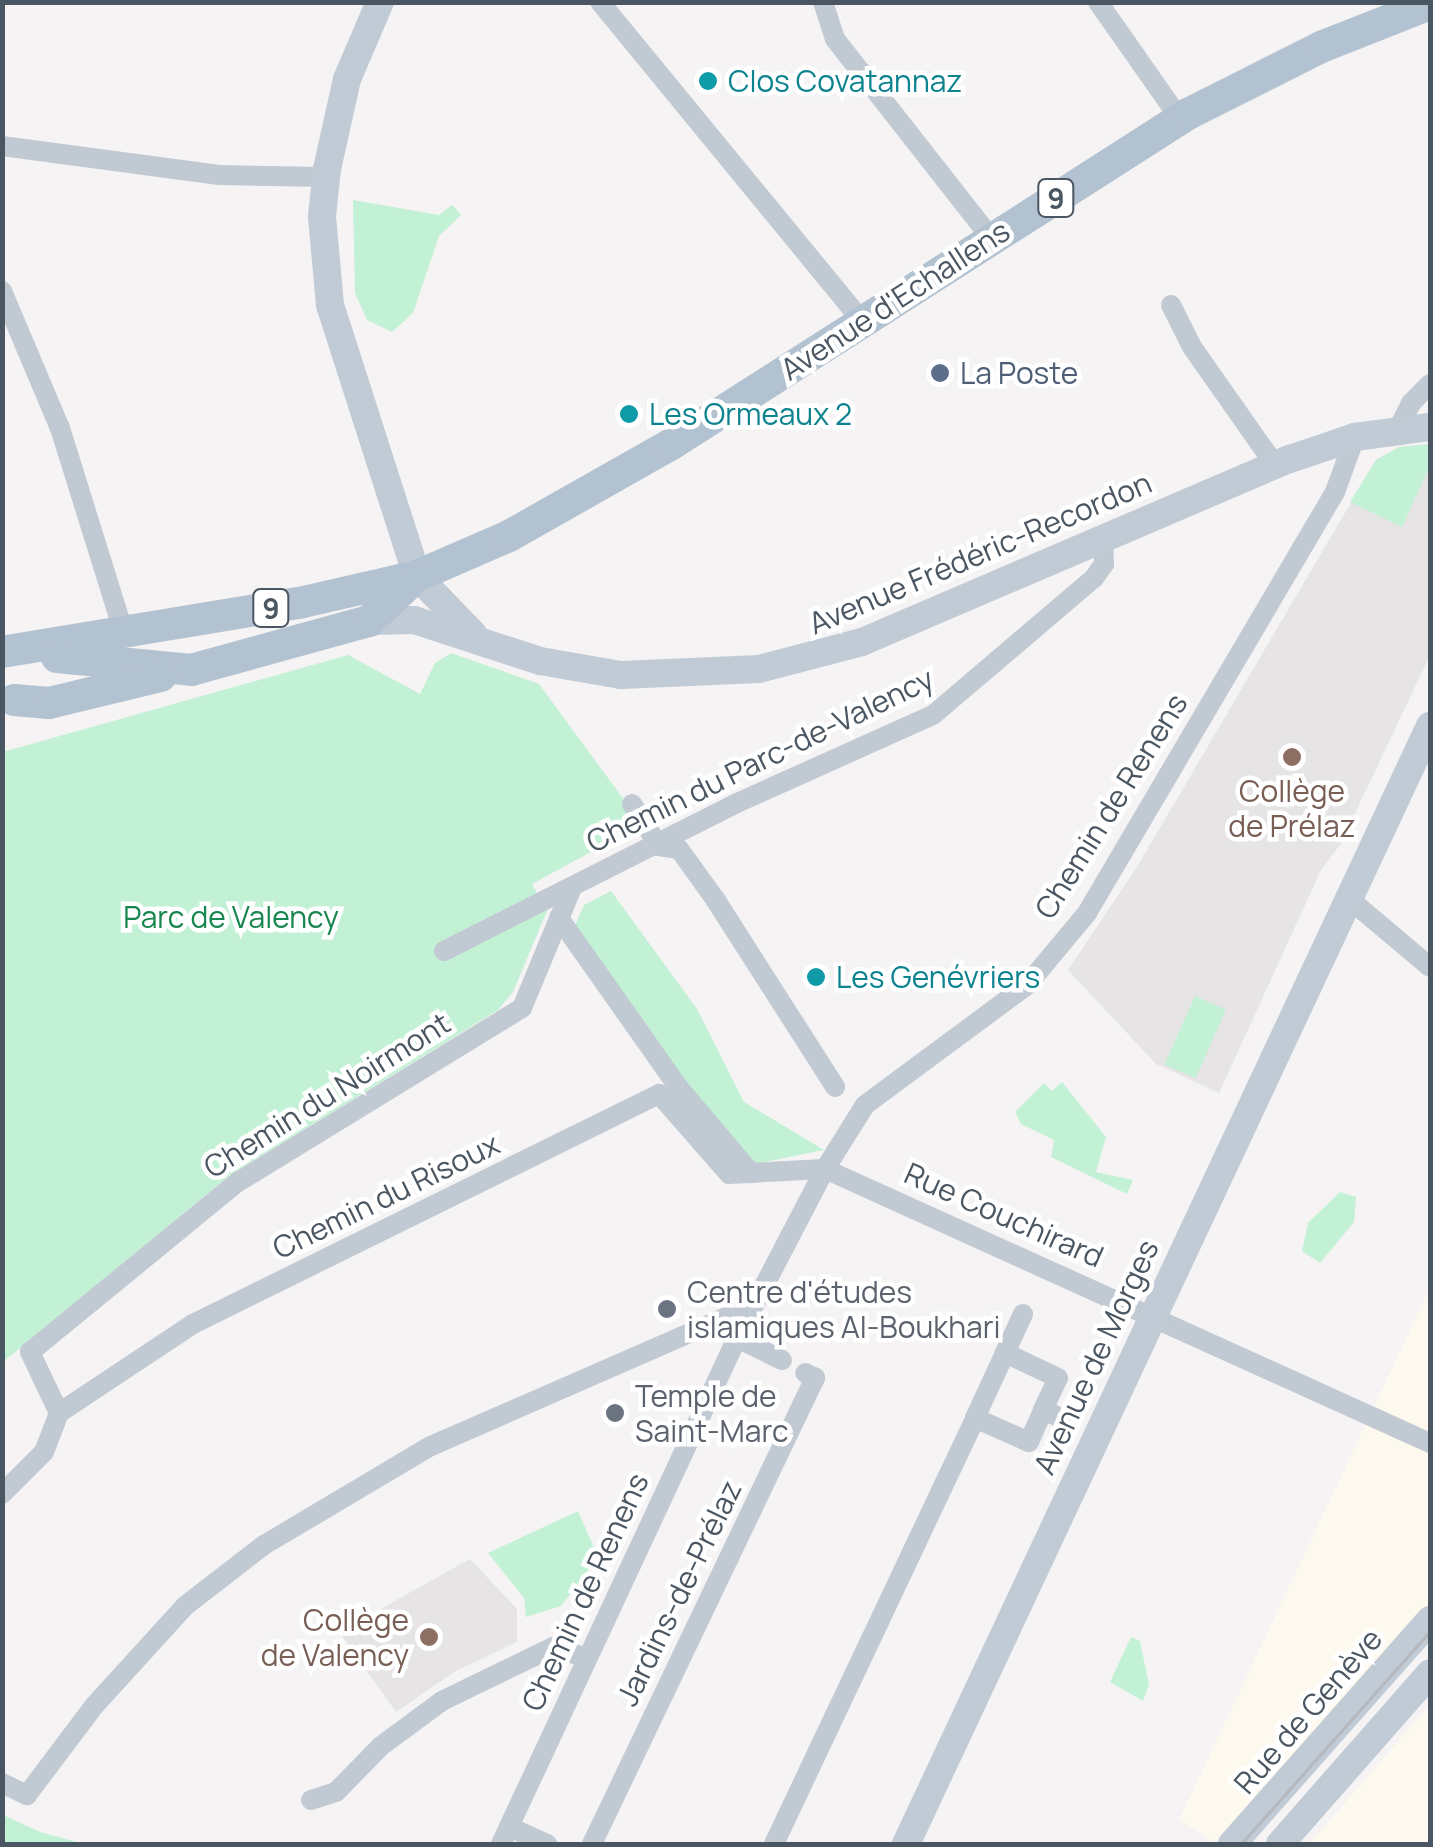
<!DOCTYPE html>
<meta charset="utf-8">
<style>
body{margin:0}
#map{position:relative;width:1433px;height:1847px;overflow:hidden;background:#f5f3f3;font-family:Manrope,sans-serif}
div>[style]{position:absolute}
.commercial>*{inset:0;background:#fdf9ef}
.education>*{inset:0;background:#e6e4e5}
.green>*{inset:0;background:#c3f1d5;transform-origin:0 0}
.street>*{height:20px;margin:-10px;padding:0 10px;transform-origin:10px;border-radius:10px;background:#c1cad2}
.secondary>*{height:28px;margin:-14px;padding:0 14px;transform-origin:14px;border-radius:14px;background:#c1cbd6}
.primary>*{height:32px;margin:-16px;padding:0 16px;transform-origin:16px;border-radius:16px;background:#b3c2d1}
.tram>*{height:2.5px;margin:-1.25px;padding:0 1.25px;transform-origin:1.25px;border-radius:1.25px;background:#b5b8bd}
.dots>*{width:28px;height:28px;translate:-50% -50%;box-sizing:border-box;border:5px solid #fff;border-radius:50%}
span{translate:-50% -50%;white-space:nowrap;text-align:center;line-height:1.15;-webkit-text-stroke:9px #fff;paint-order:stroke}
.shield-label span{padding:2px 8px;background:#fff;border:2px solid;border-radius:8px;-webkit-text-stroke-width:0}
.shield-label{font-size:28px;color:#4a5661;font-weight:700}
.culture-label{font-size:30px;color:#0d838f}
.left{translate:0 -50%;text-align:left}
.street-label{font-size:30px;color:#4a5661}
.service-label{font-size:30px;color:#4e5e75}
.education-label{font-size:30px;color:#785e54}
.right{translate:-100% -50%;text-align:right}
.park-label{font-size:30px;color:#17864f}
.worship-label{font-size:30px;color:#5b616d}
.frame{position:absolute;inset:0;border:5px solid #4a5661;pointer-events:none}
</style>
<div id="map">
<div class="commercial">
<i style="clip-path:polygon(1430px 1288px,1430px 1604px,1215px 1842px,1179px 1820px)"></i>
<i style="clip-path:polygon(1430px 1705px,1430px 1844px,1308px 1844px,1318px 1834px)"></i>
</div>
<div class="education">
<i style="clip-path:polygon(1430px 444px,1430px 655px,1340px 845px,1321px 870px,1219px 1093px,1156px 1064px,1068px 970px,1137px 867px,1376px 460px,1399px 447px)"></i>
<i style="clip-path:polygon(470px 1559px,517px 1609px,517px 1642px,454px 1672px,396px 1712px,339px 1632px)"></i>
</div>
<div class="green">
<i style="clip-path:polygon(353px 200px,439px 215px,452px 205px,461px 215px,439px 236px,413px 313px,392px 332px,367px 320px,355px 293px)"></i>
<i style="clip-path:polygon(1430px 444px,1430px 466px,1402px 527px,1350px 502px,1376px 460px,1399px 447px)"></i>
<i style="clip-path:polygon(451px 653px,539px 684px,630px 808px,624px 834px,532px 884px,547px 911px,513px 992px,498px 1010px,230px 1175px,3px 1362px,3px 752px,348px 655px,420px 694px,435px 663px)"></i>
<i style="clip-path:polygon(611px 891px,697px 1009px,744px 1102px,824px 1150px,739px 1167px,568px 941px,584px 905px)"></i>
<i style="left:1195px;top:996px;width:34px;height:75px;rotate:24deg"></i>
<i style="clip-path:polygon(1062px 1082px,1106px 1137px,1096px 1172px,1133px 1180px,1127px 1194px,1051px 1157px,1054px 1140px,1021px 1124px,1015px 1112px,1044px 1083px,1052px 1091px)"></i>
<i style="clip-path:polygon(1340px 1192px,1356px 1197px,1354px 1222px,1320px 1263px,1302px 1251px,1308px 1223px)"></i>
<i style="clip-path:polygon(578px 1511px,598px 1557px,561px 1606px,526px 1617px,524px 1598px,488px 1553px)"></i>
<i style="clip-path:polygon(1131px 1637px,1140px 1641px,1149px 1685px,1143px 1701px,1110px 1682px)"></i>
<i style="clip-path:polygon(3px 1815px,40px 1832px,84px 1844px,3px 1844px)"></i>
</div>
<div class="street">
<i style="left:600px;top:2px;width:411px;rotate:50.6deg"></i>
<i style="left:823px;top:2px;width:39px;rotate:72deg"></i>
<i style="left:835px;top:39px;width:253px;rotate:51.9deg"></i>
<i style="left:1098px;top:2px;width:143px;rotate:55deg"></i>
<i style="left:2px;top:146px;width:219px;rotate:7.6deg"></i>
<i style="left:219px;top:175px;width:107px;rotate:1.1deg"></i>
<i style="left:2px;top:291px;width:149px;rotate:67.1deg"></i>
<i style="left:60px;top:428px;width:216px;rotate:72.7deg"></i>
<i style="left:1171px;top:305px;width:47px;rotate:63.4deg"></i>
<i style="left:1192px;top:347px;width:144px;rotate:54.9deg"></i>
<i style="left:1398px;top:429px;width:29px;rotate:-63deg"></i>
<i style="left:1411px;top:403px;width:27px;rotate:-45deg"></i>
<i style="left:632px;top:804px;width:50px;rotate:57.3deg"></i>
<i style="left:659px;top:846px;width:20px;rotate:9deg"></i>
<i style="left:679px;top:849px;width:62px;rotate:54.2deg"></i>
<i style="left:715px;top:899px;width:223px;rotate:57.4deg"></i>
<i style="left:1348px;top:898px;width:107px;rotate:40.1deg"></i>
<i style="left:559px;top:918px;width:207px;rotate:54.8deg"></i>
<i style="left:678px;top:1087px;width:113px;rotate:49.7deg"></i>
<i style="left:444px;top:951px;width:328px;rotate:-26.8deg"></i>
<i style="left:737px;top:803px;width:215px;rotate:-24.2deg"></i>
<i style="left:933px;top:715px;width:211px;rotate:-40.4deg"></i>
<i style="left:1094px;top:578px;width:17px;rotate:-54deg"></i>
<i style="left:1104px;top:564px;width:26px;rotate:-92deg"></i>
<i style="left:737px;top:1338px;width:50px;rotate:26.1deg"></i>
<i style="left:1005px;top:1353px;width:43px;rotate:-65.2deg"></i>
<i style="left:1043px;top:1410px;width:35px;rotate:-65deg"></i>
<i style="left:1058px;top:1378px;width:59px;rotate:-154.7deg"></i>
<i style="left:1005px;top:1353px;width:72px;rotate:114.8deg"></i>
<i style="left:975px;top:1418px;width:59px;rotate:24deg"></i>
<i style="left:1029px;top:1442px;width:35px;rotate:-66deg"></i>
<i style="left:1043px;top:1410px;width:20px;rotate:24deg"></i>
<i style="left:59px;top:1413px;width:68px;rotate:-115.4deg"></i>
<i style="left:30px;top:1352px;width:269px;rotate:-39.3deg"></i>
<i style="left:238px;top:1182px;width:333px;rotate:-31.5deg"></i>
<i style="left:522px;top:1008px;width:126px;rotate:-67.5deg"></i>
<i style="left:2px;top:1494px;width:59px;rotate:-45deg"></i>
<i style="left:44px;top:1452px;width:42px;rotate:-69deg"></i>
<i style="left:59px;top:1413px;width:161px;rotate:-33.6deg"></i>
<i style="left:193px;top:1324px;width:520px;rotate:-26.27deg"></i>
<i style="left:659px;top:1094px;width:106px;rotate:48.8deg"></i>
<i style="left:729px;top:1174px;width:96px;rotate:-3deg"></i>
<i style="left:825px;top:1169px;width:664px;rotate:24.37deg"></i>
<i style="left:2px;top:1783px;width:28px;rotate:26deg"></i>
<i style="left:27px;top:1795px;width:111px;rotate:-53deg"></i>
<i style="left:94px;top:1706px;width:135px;rotate:-47.7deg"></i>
<i style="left:185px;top:1606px;width:100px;rotate:-37.7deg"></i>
<i style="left:264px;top:1545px;width:194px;rotate:-30.7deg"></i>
<i style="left:431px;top:1446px;width:350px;rotate:-23.6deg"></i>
<i style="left:311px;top:1800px;width:26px;rotate:-18deg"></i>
<i style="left:336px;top:1792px;width:64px;rotate:-45.6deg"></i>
<i style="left:381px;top:1746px;width:76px;rotate:-36.4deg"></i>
<i style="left:442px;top:1701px;width:123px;rotate:-25.9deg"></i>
<i style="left:553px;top:1647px;width:36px;rotate:18deg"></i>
<i style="left:509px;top:1827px;width:42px;rotate:24.1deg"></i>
<i style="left:501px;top:1844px;width:558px;rotate:-65deg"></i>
<i style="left:737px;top:1338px;width:191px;rotate:-62.5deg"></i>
<i style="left:825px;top:1169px;width:75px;rotate:-58deg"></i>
<i style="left:865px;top:1105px;width:202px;rotate:-36.5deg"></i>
<i style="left:1027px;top:985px;width:94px;rotate:-50.2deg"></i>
<i style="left:1087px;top:913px;width:489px;rotate:-59.5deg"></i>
<i style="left:1335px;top:492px;width:59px;rotate:-70deg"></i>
<i style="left:592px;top:1844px;width:517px;rotate:-64.43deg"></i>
<i style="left:815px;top:1378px;width:11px;rotate:-153deg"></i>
<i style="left:774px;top:1844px;width:471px;rotate:-64.7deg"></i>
</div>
<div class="secondary">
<i style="left:380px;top:2px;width:84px;rotate:113.2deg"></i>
<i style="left:347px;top:79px;width:92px;rotate:102.5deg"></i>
<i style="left:327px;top:169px;width:47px;rotate:96.1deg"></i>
<i style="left:322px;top:216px;width:89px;rotate:84.9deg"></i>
<i style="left:330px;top:305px;width:285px;rotate:72.2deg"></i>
<i style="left:417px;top:576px;width:81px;rotate:46deg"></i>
<i style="left:369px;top:621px;width:45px;rotate:-1.3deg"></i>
<i style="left:414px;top:620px;width:133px;rotate:18deg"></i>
<i style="left:540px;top:661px;width:82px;rotate:9.8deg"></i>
<i style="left:621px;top:675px;width:138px;rotate:-2.5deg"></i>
<i style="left:759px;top:669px;width:106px;rotate:-14.7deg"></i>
<i style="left:862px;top:642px;width:465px;rotate:-23.2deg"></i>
<i style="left:1290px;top:459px;width:69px;rotate:-18.7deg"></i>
<i style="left:1355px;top:437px;width:76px;rotate:-7.6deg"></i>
<i style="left:906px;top:1844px;width:1235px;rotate:-64.89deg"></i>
<i style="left:1232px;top:1844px;width:299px;rotate:-48.5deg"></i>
<i style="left:1280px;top:1844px;width:227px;rotate:-48.7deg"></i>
</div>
<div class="primary">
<i style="left:2px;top:652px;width:301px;rotate:-9.4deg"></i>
<i style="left:299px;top:603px;width:121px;rotate:-12.9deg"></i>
<i style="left:417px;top:576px;width:100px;rotate:-23.5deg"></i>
<i style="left:509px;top:536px;width:185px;rotate:-29.5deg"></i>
<i style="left:670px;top:445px;width:615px;rotate:-32.58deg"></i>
<i style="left:1188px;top:114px;width:149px;rotate:-26.7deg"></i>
<i style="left:1321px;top:47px;width:117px;rotate:-21.5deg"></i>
<i style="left:57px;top:657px;width:135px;rotate:5.5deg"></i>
<i style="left:191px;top:670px;width:185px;rotate:-15.4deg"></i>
<i style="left:369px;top:621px;width:66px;rotate:-43.2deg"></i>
<i style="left:14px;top:700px;width:35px;rotate:5deg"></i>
<i style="left:49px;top:703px;width:115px;rotate:-13.6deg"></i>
</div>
<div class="tram">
<i style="left:1241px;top:1844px;width:285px;rotate:-48.4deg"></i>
</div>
<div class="dots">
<i style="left:708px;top:81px;background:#0f9aa8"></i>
<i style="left:940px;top:373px;background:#5c6f8a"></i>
<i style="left:629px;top:414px;background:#0f9aa8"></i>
<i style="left:1292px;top:757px;background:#8d6e63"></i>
<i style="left:816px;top:977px;background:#0f9aa8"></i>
<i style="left:667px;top:1309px;background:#6b7280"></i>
<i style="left:615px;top:1413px;background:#6b7280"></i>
<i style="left:429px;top:1637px;background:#8d6e63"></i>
</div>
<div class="shield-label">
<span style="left:1056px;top:198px">9</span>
<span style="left:271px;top:608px">9</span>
</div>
<div class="culture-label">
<span class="left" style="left:728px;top:81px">Clos Covatannaz</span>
<span class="left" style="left:649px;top:414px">Les Ormeaux 2</span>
<span class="left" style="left:836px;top:977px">Les Genévriers</span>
</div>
<div class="street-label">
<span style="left:895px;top:300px;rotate:-33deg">Avenue d'Echallens</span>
<span style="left:980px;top:553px;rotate:-23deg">Avenue Frédéric-Recordon</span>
<span style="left:760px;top:760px;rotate:-26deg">Chemin du Parc-de-Valency</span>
<span style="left:1111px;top:806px;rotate:-58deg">Chemin de Renens</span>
<span style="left:327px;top:1095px;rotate:-32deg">Chemin du Noirmont</span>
<span style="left:386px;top:1196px;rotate:-26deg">Chemin du Risoux</span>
<span style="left:1004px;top:1215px;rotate:24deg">Rue Couchirard</span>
<span style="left:1096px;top:1357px;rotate:-65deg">Avenue de Morges</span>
<span style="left:585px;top:1592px;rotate:-65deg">Chemin de Renens</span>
<span style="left:679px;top:1593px;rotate:-64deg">Jardins-de-Prélaz</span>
<span style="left:1308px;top:1711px;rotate:-49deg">Rue de Genève</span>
</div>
<div class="service-label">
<span class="left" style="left:960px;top:373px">La Poste</span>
</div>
<div class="education-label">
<span style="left:1292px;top:808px">Collège<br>de Prélaz</span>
<span class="right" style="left:409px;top:1637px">Collège<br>de Valency</span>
</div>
<div class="park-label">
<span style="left:231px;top:917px">Parc de Valency</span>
</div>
<div class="worship-label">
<span class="left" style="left:687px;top:1309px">Centre d'études<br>islamiques Al-Boukhari</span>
<span class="left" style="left:635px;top:1413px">Temple de<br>Saint-Marc</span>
</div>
<div class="frame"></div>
</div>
